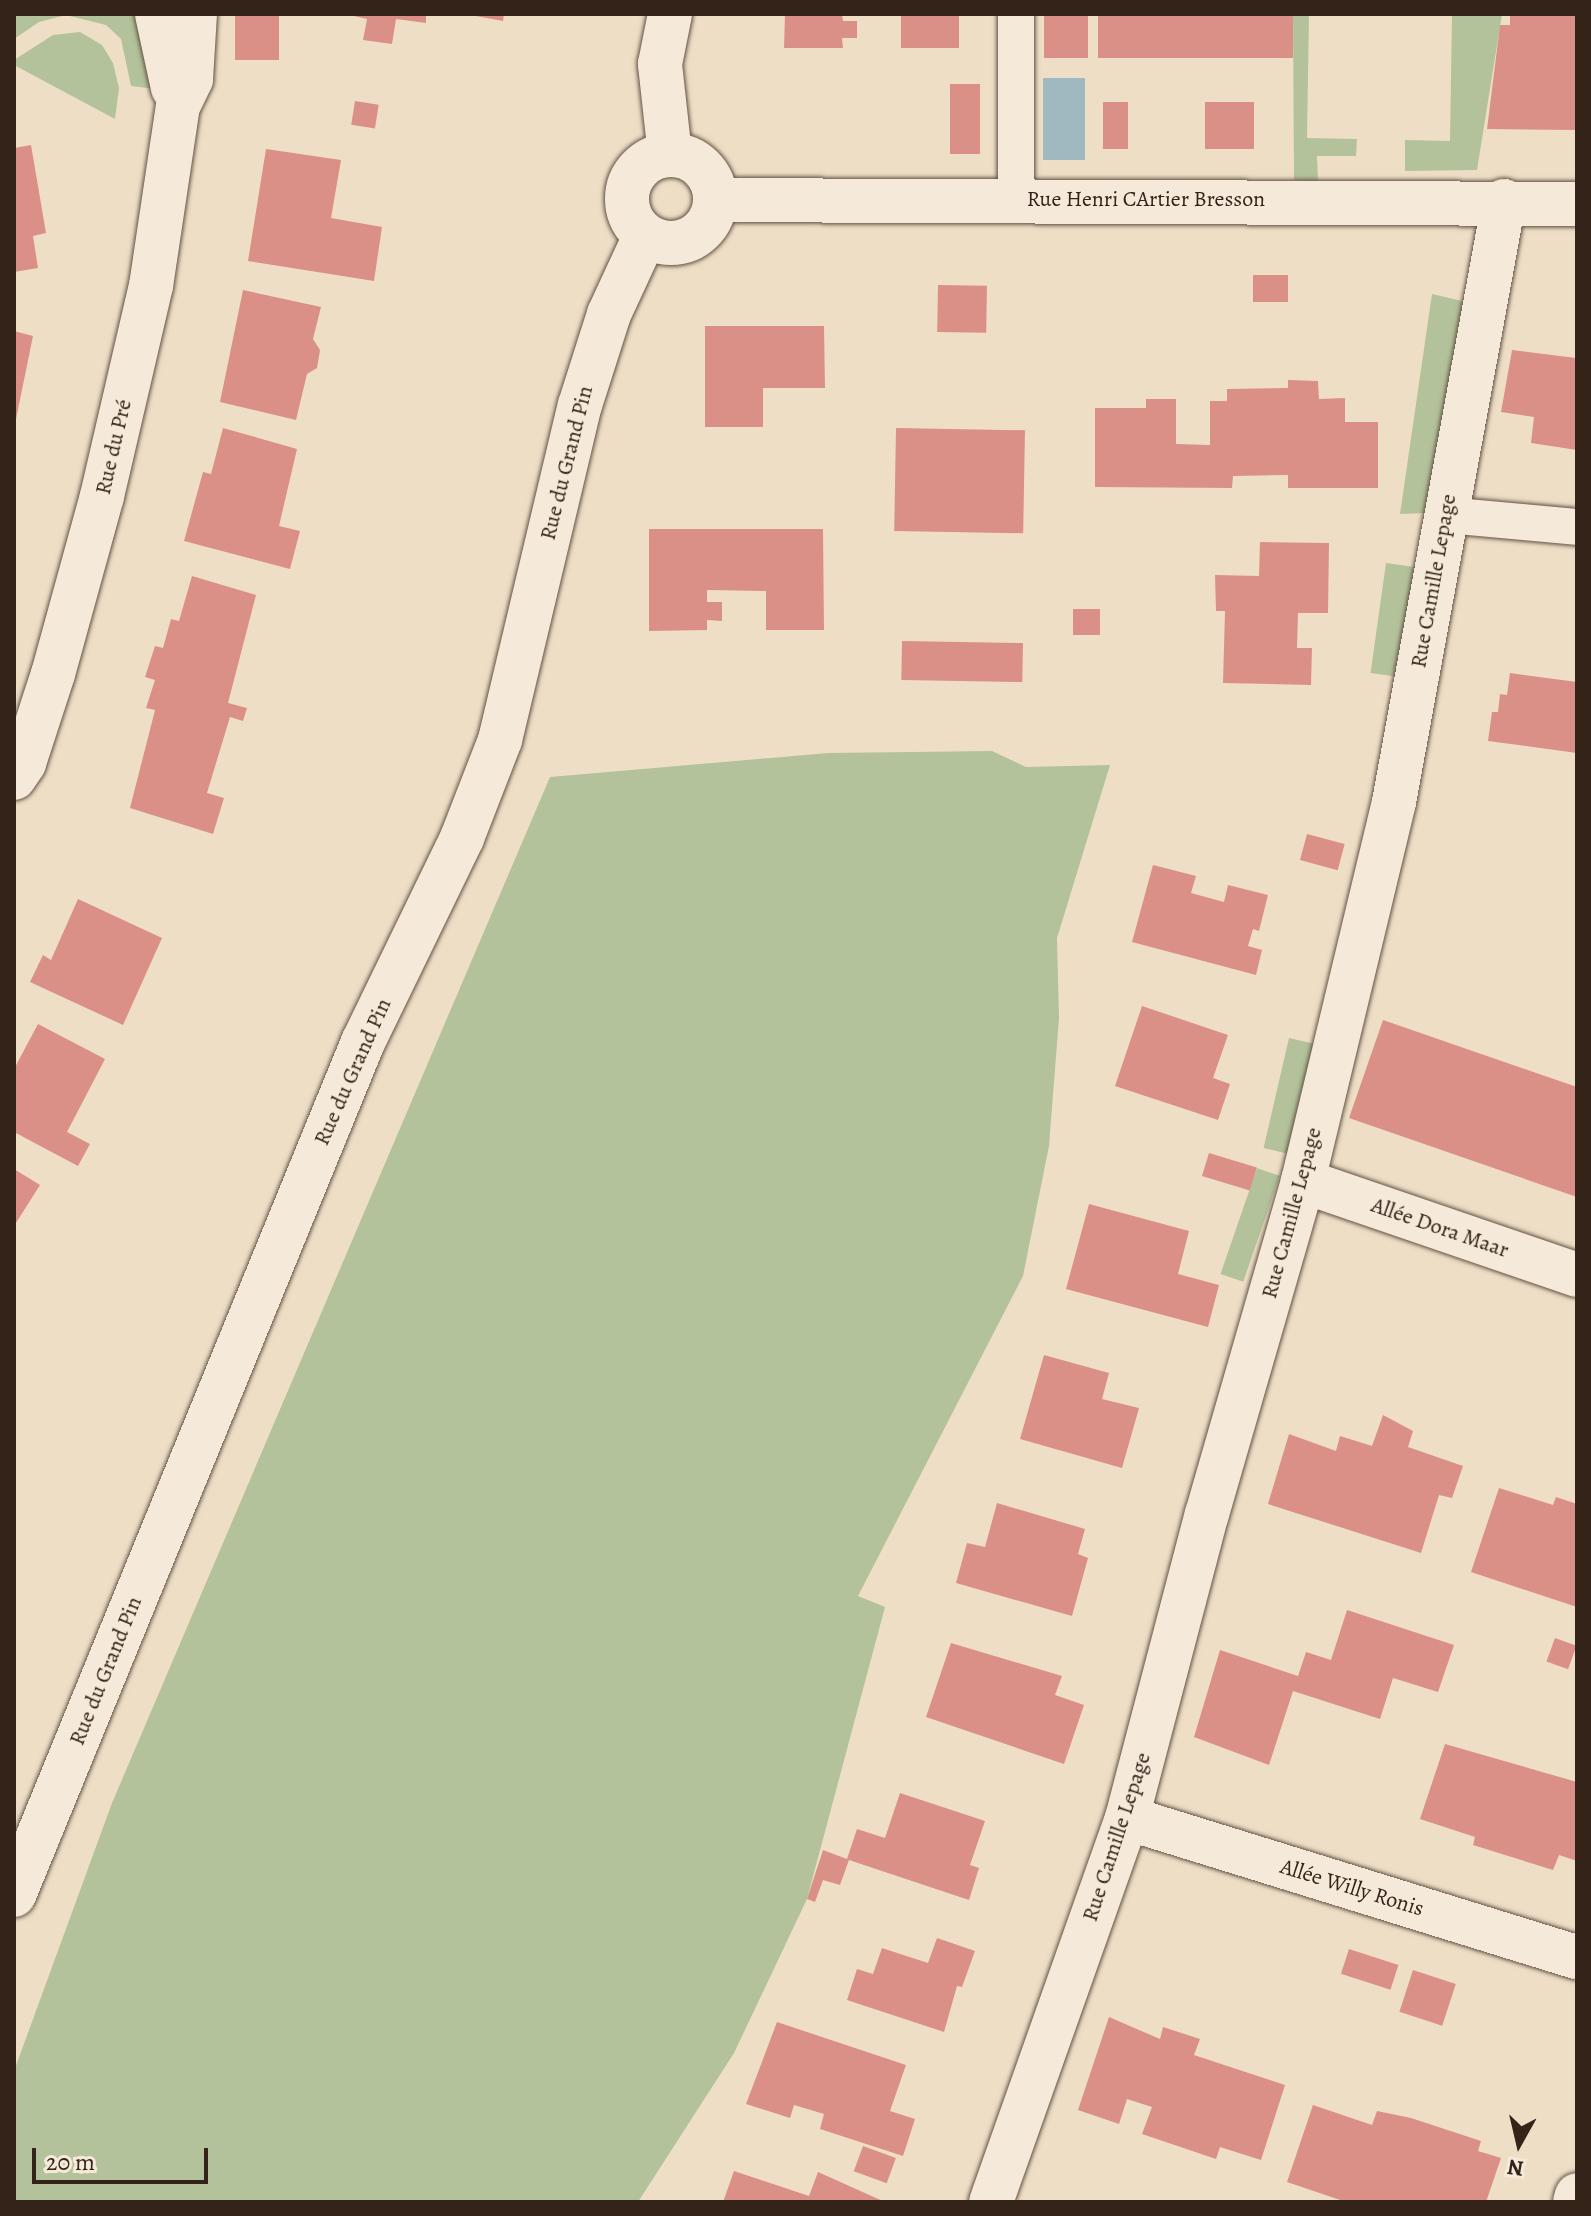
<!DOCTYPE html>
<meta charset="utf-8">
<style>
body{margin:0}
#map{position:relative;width:1591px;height:2216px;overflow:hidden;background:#efdec6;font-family:Alegreya,serif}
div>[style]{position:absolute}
.green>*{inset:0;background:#b3c29a;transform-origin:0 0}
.water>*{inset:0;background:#a0b9c0;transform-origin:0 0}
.building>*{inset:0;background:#da9087;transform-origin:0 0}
.roads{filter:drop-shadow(0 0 2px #625244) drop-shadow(0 0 2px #625244)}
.service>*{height:36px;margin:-18px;padding:0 18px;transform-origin:18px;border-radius:18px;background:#f5eada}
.minor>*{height:44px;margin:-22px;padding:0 22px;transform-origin:22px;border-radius:22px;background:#f5eada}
.tertiary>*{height:44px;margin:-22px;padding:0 22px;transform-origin:22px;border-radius:22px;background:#f5eada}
.tertiary>.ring{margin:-22px;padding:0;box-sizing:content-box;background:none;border:44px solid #f5eada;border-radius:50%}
span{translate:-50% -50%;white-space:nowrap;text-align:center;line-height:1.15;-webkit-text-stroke:6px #f5eada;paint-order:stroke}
.street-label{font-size:22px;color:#332318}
.frame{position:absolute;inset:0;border:16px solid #332318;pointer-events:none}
.north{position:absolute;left:1479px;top:2104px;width:80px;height:80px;-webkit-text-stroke:6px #f5eada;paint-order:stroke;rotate:188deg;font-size:22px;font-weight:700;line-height:32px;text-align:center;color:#332318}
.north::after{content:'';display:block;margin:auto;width:28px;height:36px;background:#332318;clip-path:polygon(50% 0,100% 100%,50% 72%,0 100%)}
.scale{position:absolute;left:32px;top:2148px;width:176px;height:36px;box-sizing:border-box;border:4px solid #332318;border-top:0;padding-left:10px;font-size:24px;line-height:28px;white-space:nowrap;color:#332318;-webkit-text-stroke:6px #f5eada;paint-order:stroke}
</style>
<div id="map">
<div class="green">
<i style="clip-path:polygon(14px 14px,144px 14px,156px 89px,131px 86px,121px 39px,106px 25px,66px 15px,39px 22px,14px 39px)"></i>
<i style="clip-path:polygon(1293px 14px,1309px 14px,1307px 138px,1357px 139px,1356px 156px,1317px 156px,1318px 181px,1294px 180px)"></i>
<i style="clip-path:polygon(1452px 14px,1502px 14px,1477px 170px,1405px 171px,1405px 140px,1450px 141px)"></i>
<i style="clip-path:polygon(80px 32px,102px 45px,113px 63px,119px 88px,115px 119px,14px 65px,14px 60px,53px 35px)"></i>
<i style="clip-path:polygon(1432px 294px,1466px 302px,1426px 513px,1400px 514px)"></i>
<i style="left:1386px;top:563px;width:29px;height:111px;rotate:8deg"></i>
<i style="clip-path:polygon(992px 751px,1026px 767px,1110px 765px,1057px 938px,1059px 1018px,1049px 1146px,1023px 1276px,858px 1596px,885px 1607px,807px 1899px,734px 2053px,638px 2202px,14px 2202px,14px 2071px,112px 1803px,550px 777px,828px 753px)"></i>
<i style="left:1289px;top:1038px;width:26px;height:113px;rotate:13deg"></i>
<i style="left:1257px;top:1168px;width:24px;height:112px;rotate:19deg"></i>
</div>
<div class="water">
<i style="left:1043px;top:78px;width:42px;height:82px"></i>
</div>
<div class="building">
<i style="left:235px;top:14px;width:44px;height:46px"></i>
<i style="clip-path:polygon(345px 14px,426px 14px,426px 23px,396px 19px,392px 44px,363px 40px,367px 19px)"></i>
<i style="clip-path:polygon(465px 14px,504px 14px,503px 21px)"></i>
<i style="clip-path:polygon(785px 14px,842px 14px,843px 21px,857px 21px,857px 38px,842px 38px,843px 48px,784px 48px)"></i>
<i style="left:901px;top:14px;width:58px;height:34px"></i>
<i style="left:1044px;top:14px;width:44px;height:44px"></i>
<i style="left:1098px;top:14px;width:195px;height:44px"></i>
<i style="clip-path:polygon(1510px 14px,1577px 14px,1577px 130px,1487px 129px,1500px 25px,1510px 25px)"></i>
<i style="left:980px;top:84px;width:70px;height:30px;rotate:90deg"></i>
<i style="left:355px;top:101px;width:24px;height:24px;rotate:9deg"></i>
<i style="left:1103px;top:102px;width:25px;height:47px"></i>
<i style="left:1205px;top:102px;width:49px;height:47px"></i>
<i style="clip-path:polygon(31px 145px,46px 233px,33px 236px,38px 268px,14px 272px,14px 148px)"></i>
<i style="clip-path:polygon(266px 149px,341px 160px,331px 218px,382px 227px,374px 281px,248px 261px)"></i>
<i style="left:1253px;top:275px;width:35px;height:27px"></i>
<i style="left:938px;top:285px;width:49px;height:47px;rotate:1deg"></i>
<i style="clip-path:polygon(243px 290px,321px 307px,313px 339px,320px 350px,317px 368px,307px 374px,296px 420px,220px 402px)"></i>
<i style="clip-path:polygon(705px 326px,824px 326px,825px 388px,763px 388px,763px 427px,705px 427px)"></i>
<i style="clip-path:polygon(14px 331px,33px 336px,15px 424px,14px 423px)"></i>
<i style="clip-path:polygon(1512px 350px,1576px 358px,1577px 450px,1531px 443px,1534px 417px,1501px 412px)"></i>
<i style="clip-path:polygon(1288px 380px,1318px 381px,1319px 399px,1345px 398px,1345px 422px,1378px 422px,1378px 488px,1288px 488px,1288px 475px,1233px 476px,1232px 488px,1095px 487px,1095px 408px,1146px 408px,1146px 399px,1176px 399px,1176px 444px,1210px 445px,1210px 401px,1227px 401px,1227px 389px,1288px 388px)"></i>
<i style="clip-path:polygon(223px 428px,297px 449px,279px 526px,300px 531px,290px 569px,184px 541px,203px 472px,211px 474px)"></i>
<i style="left:896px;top:428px;width:129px;height:103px;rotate:1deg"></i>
<i style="clip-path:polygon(649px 529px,823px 529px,824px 630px,766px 630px,766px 591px,707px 590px,707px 602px,722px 602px,722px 621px,707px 620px,707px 630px,649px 631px)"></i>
<i style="clip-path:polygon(1260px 542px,1329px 543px,1328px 613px,1298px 613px,1297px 648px,1312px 648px,1311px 685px,1223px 683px,1225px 611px,1216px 611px,1215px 575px,1259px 576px)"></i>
<i style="clip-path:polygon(192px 576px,256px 595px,228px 703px,247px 708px,243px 721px,230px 717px,207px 793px,224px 798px,213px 834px,130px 808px,155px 710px,146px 708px,155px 680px,145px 677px,155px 646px,163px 648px,171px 619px,179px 621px)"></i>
<i style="left:1073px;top:609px;width:27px;height:26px"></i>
<i style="left:902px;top:641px;width:121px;height:39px;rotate:1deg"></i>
<i style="clip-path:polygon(1510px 673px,1577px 682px,1577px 753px,1488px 741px,1492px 712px,1498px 712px,1500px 694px,1507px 695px)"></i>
<i style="left:1307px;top:834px;width:39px;height:27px;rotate:15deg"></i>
<i style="clip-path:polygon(1153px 865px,1196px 876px,1191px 893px,1224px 902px,1228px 885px,1268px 895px,1259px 931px,1253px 929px,1248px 946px,1262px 950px,1256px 975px,1132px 942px)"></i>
<i style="clip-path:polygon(78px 899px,162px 938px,123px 1025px,30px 982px,43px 955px,51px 960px)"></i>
<i style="clip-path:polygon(1142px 1006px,1228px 1035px,1213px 1078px,1230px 1084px,1218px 1120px,1115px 1086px)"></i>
<i style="clip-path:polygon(1383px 1020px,1577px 1087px,1577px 1197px,1349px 1118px)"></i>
<i style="clip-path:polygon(38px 1024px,105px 1059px,67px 1132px,90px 1144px,78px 1166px,14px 1132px,14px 1069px)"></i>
<i style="left:1209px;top:1153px;width:50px;height:24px;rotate:17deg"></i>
<i style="clip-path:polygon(14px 1169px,40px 1185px,14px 1226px)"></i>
<i style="clip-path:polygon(1089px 1204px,1189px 1231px,1178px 1274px,1219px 1285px,1208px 1327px,1066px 1289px)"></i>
<i style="clip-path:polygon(1044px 1355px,1109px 1373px,1102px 1399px,1139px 1408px,1122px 1468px,1020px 1439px)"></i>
<i style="clip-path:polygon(1383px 1415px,1413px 1431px,1408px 1447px,1463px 1466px,1452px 1498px,1439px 1495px,1421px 1553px,1268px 1504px,1289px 1434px,1336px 1451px,1340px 1436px,1372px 1446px)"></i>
<i style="clip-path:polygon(1499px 1488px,1553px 1505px,1556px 1497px,1577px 1504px,1577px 1607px,1471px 1572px)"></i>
<i style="clip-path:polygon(997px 1503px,1085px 1529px,1078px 1554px,1088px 1558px,1072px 1616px,956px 1583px,967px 1543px,985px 1547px)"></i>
<i style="clip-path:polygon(1347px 1610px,1454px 1645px,1438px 1692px,1393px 1678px,1380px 1719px,1293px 1691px,1269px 1765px,1194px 1737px,1220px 1650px,1298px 1676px,1306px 1652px,1331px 1660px)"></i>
<i style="left:1555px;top:1638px;width:23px;height:25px;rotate:20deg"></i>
<i style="clip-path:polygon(951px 1643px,1062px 1676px,1055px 1695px,1084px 1705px,1064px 1764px,926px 1717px)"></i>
<i style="clip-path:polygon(1445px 1744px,1577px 1782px,1577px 1861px,1559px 1855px,1553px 1870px,1473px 1845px,1475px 1837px,1420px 1819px)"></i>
<i style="clip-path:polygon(900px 1793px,985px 1821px,970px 1865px,979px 1868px,969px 1900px,849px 1860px,840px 1885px,823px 1880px,815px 1902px,807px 1899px,823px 1850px,847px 1859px,857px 1829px,885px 1838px)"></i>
<i style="clip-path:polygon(937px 1938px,975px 1951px,962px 1987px,957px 1986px,944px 2032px,847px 2000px,857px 1969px,873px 1974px,882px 1948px,928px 1963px)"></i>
<i style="left:1349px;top:1949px;width:52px;height:26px;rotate:18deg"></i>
<i style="left:1413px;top:1970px;width:45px;height:44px;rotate:18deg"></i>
<i style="clip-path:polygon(1109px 2017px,1160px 2039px,1163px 2027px,1200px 2039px,1194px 2055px,1285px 2085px,1261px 2160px,1220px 2147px,1216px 2159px,1142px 2134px,1152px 2107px,1127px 2099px,1119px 2124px,1078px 2110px)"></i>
<i style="clip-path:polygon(777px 2022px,906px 2065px,890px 2111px,915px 2119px,903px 2156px,820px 2129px,824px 2114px,794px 2105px,790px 2118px,746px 2104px)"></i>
<i style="clip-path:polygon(1313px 2105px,1372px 2125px,1377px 2111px,1411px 2118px,1481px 2141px,1478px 2151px,1501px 2158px,1486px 2202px,1346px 2202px,1287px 2182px)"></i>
<i style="left:863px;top:2146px;width:35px;height:27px;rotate:20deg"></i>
<i style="clip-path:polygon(734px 2171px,809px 2196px,818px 2172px,885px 2202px,723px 2202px)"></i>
</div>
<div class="roads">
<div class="service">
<i style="left:1016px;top:199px;width:185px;rotate:-90deg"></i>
<i style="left:1446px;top:515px;width:132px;rotate:5.2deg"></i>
</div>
<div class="minor">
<i style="left:157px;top:14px;width:76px;rotate:77.8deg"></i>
<i style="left:715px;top:200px;width:862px;rotate:0.27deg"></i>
<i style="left:14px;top:778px;width:18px;rotate:-56deg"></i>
<i style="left:24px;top:763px;width:94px;rotate:-72deg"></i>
<i style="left:53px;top:674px;width:185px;rotate:-74.6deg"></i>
<i style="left:102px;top:496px;width:216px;rotate:-76.9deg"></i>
<i style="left:151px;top:286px;width:182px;rotate:-81.5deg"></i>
<i style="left:178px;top:106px;width:30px;rotate:-64deg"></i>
<i style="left:191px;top:79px;width:65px;rotate:-86.5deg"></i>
<i style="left:1303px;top:1181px;width:290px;rotate:18.9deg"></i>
<i style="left:1127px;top:1818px;width:471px;rotate:17.2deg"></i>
<i style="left:991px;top:2202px;width:407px;rotate:-70.5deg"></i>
<i style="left:1127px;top:1818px;width:314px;rotate:-75.3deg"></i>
<i style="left:1207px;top:1514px;width:347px;rotate:-73.9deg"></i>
<i style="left:1303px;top:1181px;width:390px;rotate:-76.5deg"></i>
<i style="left:1394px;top:802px;width:611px;rotate:-79.63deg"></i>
<i style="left:1575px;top:2202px;width:7px;rotate:-74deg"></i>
</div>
<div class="tertiary">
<i style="left:670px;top:155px;width:92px;rotate:-96.3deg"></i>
<i style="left:660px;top:64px;width:51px;rotate:-78.7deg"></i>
<i class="ring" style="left:627px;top:155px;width:44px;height:44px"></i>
<i style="left:14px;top:1895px;width:922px;rotate:-67.75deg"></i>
<i style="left:363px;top:1042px;width:227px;rotate:-64.1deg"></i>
<i style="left:462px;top:838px;width:105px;rotate:-68.8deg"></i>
<i style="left:500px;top:740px;width:344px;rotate:-76.6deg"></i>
<i style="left:580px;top:405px;width:96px;rotate:-72.3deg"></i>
<i style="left:609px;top:314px;width:86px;rotate:-65.2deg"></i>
</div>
</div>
<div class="street-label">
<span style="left:1146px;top:200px">Rue Henri CArtier Bresson</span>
<span style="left:114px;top:447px;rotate:-77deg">Rue du Pré</span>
<span style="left:567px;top:463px;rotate:-76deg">Rue du Grand Pin</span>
<span style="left:1434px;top:581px;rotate:-80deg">Rue Camille Lepage</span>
<span style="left:353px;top:1072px;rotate:-66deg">Rue du Grand Pin</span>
<span style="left:1292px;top:1213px;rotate:-75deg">Rue Camille Lepage</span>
<span style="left:1440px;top:1228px;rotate:19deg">Allée Dora Maar</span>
<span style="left:106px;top:1671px;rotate:-68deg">Rue du Grand Pin</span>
<span style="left:1117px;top:1837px;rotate:-72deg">Rue Camille Lepage</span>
<span style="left:1352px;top:1888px;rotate:17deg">Allée Willy Ronis</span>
</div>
<div class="frame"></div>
<div class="north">N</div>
<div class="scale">20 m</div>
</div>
